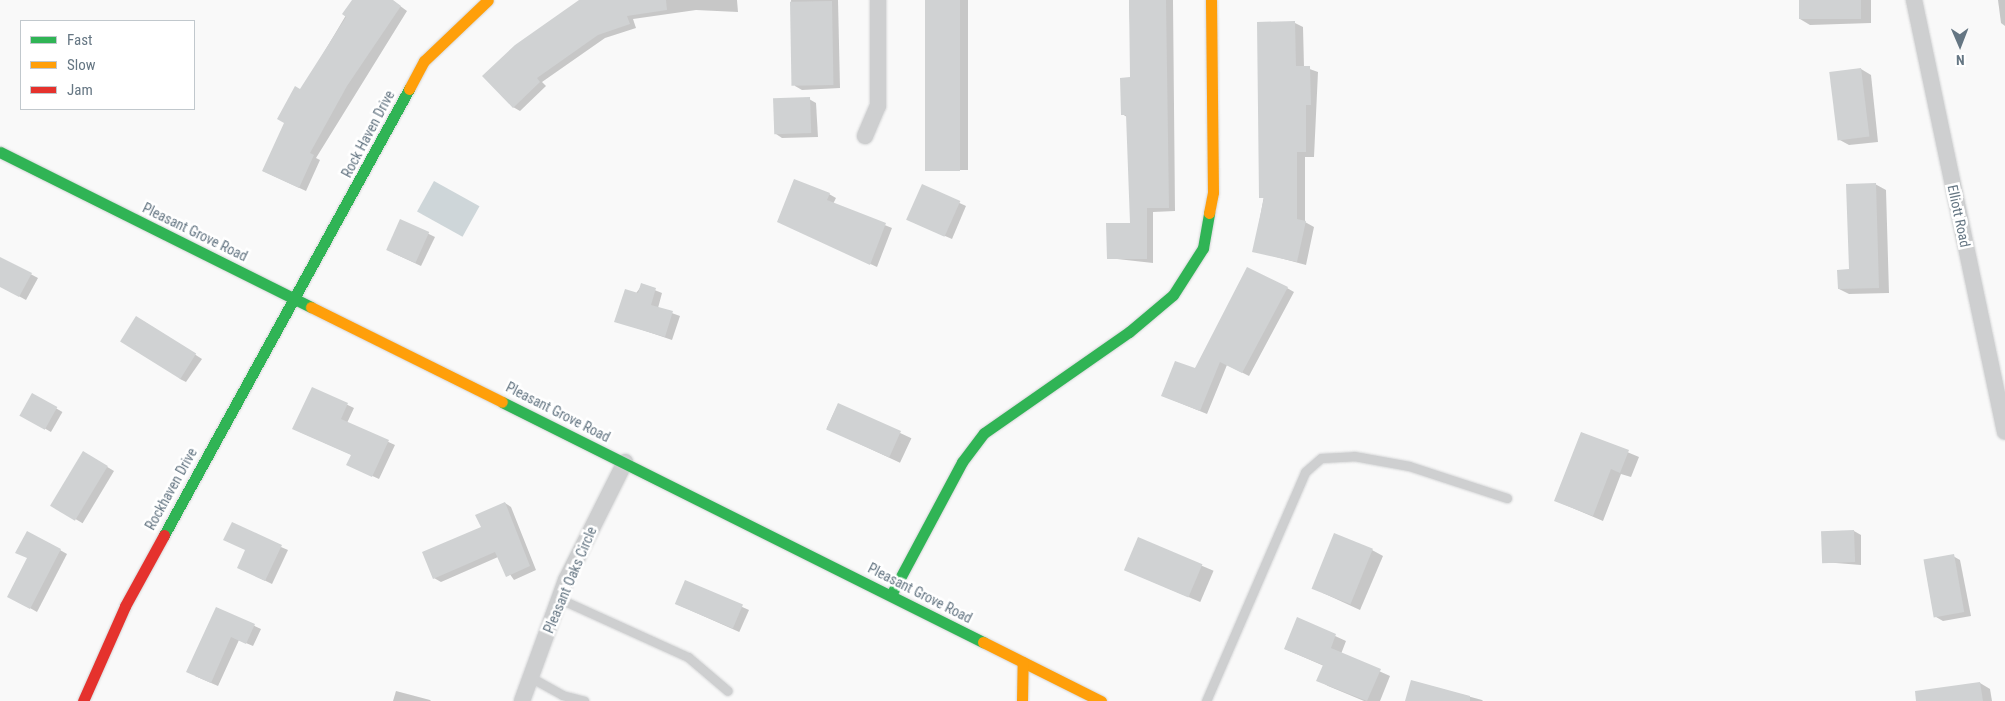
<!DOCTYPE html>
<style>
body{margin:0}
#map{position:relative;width:2005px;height:701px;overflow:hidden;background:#f9f9f9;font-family:"Roboto Condensed",sans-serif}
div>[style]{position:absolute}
.water>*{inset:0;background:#ced6d9;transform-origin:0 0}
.shadow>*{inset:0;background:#0003;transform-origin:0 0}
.building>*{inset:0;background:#d0d2d3;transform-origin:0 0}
.roads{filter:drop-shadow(0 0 1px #d5d6d7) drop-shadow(0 0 1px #d5d6d7)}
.lane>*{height:9px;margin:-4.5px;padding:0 4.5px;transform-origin:4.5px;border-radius:4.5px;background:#cecfd0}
.street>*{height:16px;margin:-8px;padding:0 8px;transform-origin:8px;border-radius:8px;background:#cecfd0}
.fast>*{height:11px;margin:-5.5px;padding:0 5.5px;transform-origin:5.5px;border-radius:5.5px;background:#30b455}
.slow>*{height:11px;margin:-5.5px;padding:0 5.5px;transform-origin:5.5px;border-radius:5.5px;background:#ff9f0a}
.jam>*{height:11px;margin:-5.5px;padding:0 5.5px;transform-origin:5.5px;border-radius:5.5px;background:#e5322d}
span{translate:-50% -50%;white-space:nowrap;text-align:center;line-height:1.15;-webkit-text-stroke:5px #fff;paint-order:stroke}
.street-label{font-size:14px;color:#657683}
.legend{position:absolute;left:20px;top:20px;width:175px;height:90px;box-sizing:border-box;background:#fff;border:1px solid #c1c8cd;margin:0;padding:6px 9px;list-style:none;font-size:15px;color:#657683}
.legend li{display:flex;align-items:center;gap:10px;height:25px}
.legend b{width:25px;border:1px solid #c1c8cd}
.north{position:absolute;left:1935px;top:20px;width:50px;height:50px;-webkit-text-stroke:4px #fff;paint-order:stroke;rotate:179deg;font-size:14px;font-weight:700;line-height:20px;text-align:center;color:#657683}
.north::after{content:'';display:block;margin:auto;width:18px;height:22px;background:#657683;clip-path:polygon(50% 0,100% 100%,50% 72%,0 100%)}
</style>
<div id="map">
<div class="water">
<i style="left:434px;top:181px;width:52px;height:35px;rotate:29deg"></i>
</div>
<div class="shadow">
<i style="clip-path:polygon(355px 0,392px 0,407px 11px,316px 158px,320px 160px,306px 191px,263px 171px,301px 91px)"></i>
<i style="clip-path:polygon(584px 0,737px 0,738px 12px,696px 10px,633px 19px,636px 28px,605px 38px,542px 82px,546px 86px,520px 111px,513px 107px)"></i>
<i style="clip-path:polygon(791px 0,838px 0,840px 88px,802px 90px,795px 86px)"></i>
<i style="left:925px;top:0;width:43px;height:170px"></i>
<i style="clip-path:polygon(1129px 0,1173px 0,1175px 211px,1153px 212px,1153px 263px,1108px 258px,1131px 224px,1127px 117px,1122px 114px,1132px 78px)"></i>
<i style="clip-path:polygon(1800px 0,1871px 0,1871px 23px,1810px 25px,1800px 19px)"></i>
<i style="clip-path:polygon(1998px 0,2005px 0,2005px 26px,2001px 23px)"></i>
<i style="clip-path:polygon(1295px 23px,1303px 27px,1304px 67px,1318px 72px,1314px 157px,1305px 157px,1305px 222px,1314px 227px,1306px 265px,1254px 251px)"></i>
<i style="clip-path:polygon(1861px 69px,1871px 75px,1878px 142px,1849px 145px,1838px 139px)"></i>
<i style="clip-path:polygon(809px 99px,816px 103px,818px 137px,782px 138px,776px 134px)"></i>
<i style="clip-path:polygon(1875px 184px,1886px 190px,1889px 293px,1849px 294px,1839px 289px,1850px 270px)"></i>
<i style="clip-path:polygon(923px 186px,966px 206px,952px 239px,915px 223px)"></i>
<i style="clip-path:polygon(829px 194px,836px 198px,833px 204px,892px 228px,877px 267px,786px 225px)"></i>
<i style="clip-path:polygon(400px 220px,435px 237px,421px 266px,393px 253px)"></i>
<i style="clip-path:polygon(0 258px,38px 278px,26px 300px,0 286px)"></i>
<i style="clip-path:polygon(642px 285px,662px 293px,658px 308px,680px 316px,672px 340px,616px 321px)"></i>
<i style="clip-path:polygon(1287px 288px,1294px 292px,1249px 376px,1227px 365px,1207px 414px,1163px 396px)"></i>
<i style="clip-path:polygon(143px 321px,202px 359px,186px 382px,180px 379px)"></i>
<i style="clip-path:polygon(312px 388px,354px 408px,347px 423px,395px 445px,379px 479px,355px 468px,352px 455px,300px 432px)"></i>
<i style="left:33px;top:395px;width:34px;height:23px;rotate:30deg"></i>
<i style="left:838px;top:404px;width:81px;height:27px;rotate:25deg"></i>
<i style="clip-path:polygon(1582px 433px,1639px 457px,1631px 477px,1621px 474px,1603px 521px,1556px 501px)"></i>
<i style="left:84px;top:453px;width:35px;height:61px;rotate:31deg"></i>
<i style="clip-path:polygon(505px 503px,511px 507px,536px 570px,514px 580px,498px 557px,441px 582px,434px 578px)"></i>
<i style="clip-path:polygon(1854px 531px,1861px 535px,1861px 565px,1823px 562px,1823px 532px)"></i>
<i style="left:1139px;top:539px;width:81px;height:34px;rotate:23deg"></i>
<i style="clip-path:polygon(281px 547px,288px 550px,272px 584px,245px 571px,247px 550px)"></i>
<i style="clip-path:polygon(60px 550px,67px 554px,37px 612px,16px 600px)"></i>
<i style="clip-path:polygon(1372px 550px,1383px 556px,1360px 610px,1323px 593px)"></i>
<i style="clip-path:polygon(1953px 556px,1960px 560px,1971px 616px,1943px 621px,1936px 617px)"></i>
<i style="left:686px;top:582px;width:69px;height:24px;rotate:24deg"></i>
<i style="clip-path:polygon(217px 608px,261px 629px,253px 646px,239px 640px,218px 686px,195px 676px)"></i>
<i style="clip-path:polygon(1298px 619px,1346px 641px,1341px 654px,1390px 676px,1380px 701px,1364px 701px,1328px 686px,1318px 680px,1324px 666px,1285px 649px)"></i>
<i style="clip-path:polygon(1412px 681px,1482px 700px,1483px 701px,1407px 701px)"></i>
<i style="clip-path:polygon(1980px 683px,1990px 689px,1992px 701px,1933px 701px)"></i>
<i style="clip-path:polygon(396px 691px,430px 700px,431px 701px,393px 701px)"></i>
</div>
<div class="building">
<i style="clip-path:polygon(352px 0,393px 0,401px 6px,347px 86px,310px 153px,314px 155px,299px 188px,262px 171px,284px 123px,277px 119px,295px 86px,300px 89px,346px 17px,342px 14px)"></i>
<i style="clip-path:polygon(579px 0,666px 0,667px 10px,627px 16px,630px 24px,598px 35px,537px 78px,540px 82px,513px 108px,482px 76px,515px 45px)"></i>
<i style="left:925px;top:0;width:35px;height:171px"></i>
<i style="clip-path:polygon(1129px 0,1166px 0,1169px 208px,1147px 208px,1147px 259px,1107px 259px,1106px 223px,1130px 223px,1126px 115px,1121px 115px,1120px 78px,1130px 77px)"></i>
<i style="left:1799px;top:0;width:62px;height:19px"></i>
<i style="left:832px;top:1px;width:84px;height:42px;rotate:89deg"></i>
<i style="clip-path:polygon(1295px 21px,1296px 66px,1310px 66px,1311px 105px,1306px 105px,1306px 152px,1297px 152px,1297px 219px,1306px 221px,1297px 262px,1252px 252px,1264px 198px,1259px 198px,1257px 22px)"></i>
<i style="left:1861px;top:68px;width:69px;height:32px;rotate:83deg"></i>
<i style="left:810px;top:97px;width:36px;height:37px;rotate:88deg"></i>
<i style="clip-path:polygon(794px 179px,830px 193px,827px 200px,886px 223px,870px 265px,777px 222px)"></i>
<i style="clip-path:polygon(1876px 183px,1879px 288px,1838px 289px,1837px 270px,1849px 269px,1846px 184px)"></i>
<i style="left:922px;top:184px;width:42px;height:39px;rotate:24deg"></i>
<i style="left:400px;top:219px;width:32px;height:34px;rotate:24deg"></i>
<i style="clip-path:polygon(0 257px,32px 273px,19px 297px,0 287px)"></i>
<i style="clip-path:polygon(1247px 267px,1288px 287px,1242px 373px,1220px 362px,1200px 411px,1161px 396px,1175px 361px,1195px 368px)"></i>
<i style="clip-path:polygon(641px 283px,656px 288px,651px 305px,673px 311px,665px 337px,614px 322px,625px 289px,638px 293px)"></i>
<i style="left:136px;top:316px;width:71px;height:30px;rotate:32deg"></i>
<i style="clip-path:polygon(312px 387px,348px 403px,341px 419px,389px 440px,372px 477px,346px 465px,351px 455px,292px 429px)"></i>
<i style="left:32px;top:393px;width:29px;height:26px;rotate:29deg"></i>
<i style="left:838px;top:403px;width:69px;height:29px;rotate:24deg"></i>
<i style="clip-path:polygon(1581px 432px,1629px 450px,1620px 473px,1611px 469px,1593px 516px,1554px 501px)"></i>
<i style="left:83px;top:451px;width:29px;height:64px;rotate:31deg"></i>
<i style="clip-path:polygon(505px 502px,530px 566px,506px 577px,495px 552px,433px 579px,422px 552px,481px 527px,475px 515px)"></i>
<i style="clip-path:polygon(232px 522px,282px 545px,265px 581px,237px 568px,245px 550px,223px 540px)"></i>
<i style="left:1854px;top:530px;width:32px;height:33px;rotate:88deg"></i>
<i style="clip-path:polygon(27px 531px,61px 549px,30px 609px,7px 597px,27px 558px,15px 553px)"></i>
<i style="left:1334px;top:533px;width:42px;height:60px;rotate:22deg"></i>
<i style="left:1138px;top:537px;width:70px;height:36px;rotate:23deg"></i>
<i style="left:1954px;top:554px;width:59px;height:31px;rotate:80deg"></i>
<i style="left:685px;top:580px;width:63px;height:26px;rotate:23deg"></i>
<i style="clip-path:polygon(216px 607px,255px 624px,246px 644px,231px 637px,211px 683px,186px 672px)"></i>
<i style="clip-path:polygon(1297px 617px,1336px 634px,1331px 648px,1381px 669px,1367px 701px,1316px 681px,1323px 665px,1284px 649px)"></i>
<i style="clip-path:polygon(1411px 680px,1470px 696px,1470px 701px,1405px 701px)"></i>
<i style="clip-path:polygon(1980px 682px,1983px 701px,1916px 701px,1915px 691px)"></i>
</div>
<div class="roads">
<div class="lane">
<i style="left:560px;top:599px;width:141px;rotate:24.4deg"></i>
<i style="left:688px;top:657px;width:52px;rotate:40.4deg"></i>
<i style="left:530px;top:677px;width:37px;rotate:29deg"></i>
<i style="left:562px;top:695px;width:23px;rotate:15deg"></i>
<i style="left:1206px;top:701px;width:249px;rotate:-66.6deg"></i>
<i style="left:1305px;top:472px;width:21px;rotate:-41deg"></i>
<i style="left:1321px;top:458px;width:33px;rotate:-3deg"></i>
<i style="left:1354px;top:456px;width:56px;rotate:10.3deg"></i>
<i style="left:1409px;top:466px;width:103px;rotate:18.1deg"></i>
</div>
<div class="street">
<i style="left:1914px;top:0;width:441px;rotate:78.1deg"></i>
<i style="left:865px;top:136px;width:33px;rotate:-67deg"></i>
<i style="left:878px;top:106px;width:106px;rotate:-90deg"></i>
<i style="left:522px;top:701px;width:129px;rotate:-70deg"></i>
<i style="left:566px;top:580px;width:132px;rotate:-63.4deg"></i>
</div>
<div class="fast">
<i style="left:0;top:152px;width:347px;rotate:26.5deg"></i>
<i style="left:502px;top:402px;width:538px;rotate:26.52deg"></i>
<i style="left:164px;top:535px;width:509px;rotate:-61.22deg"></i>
<i style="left:891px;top:595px;width:151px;rotate:-61.9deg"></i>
<i style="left:962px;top:462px;width:36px;rotate:-53deg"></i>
<i style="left:984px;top:433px;width:177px;rotate:-34.9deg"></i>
<i style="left:1129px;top:332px;width:57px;rotate:-40.1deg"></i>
<i style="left:1173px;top:295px;width:56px;rotate:-57.4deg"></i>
<i style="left:1203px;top:248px;width:36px;rotate:-80deg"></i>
</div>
<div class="slow">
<i style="left:409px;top:89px;width:32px;rotate:-62deg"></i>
<i style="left:424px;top:61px;width:88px;rotate:-43.6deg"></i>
<i style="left:1209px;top:213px;width:21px;rotate:-79deg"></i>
<i style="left:1213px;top:192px;width:192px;rotate:-90.6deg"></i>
<i style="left:311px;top:307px;width:213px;rotate:26.4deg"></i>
<i style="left:983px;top:642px;width:132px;rotate:26.6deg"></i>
<i style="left:1022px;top:701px;width:39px;rotate:-89deg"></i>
</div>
<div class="jam">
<i style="left:83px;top:701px;width:104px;rotate:-66.1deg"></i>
<i style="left:125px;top:606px;width:81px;rotate:-61.2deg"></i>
</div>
</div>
<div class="street-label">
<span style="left:368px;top:134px;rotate:-62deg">Rock Haven Drive</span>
<span style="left:1959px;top:216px;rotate:78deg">Elliott Road</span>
<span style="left:195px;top:232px;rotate:26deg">Pleasant Grove Road</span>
<span style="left:558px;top:412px;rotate:27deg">Pleasant Grove Road</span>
<span style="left:171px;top:489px;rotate:-61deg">Rockhaven Drive</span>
<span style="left:570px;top:580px;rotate:-67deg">Pleasant Oaks Circle</span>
<span style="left:920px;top:593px;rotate:27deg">Pleasant Grove Road</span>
</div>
<ul class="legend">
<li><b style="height:6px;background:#30b455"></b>Fast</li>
<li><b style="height:6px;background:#ff9f0a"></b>Slow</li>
<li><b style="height:6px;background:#e5322d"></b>Jam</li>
</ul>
<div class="north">N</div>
</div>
